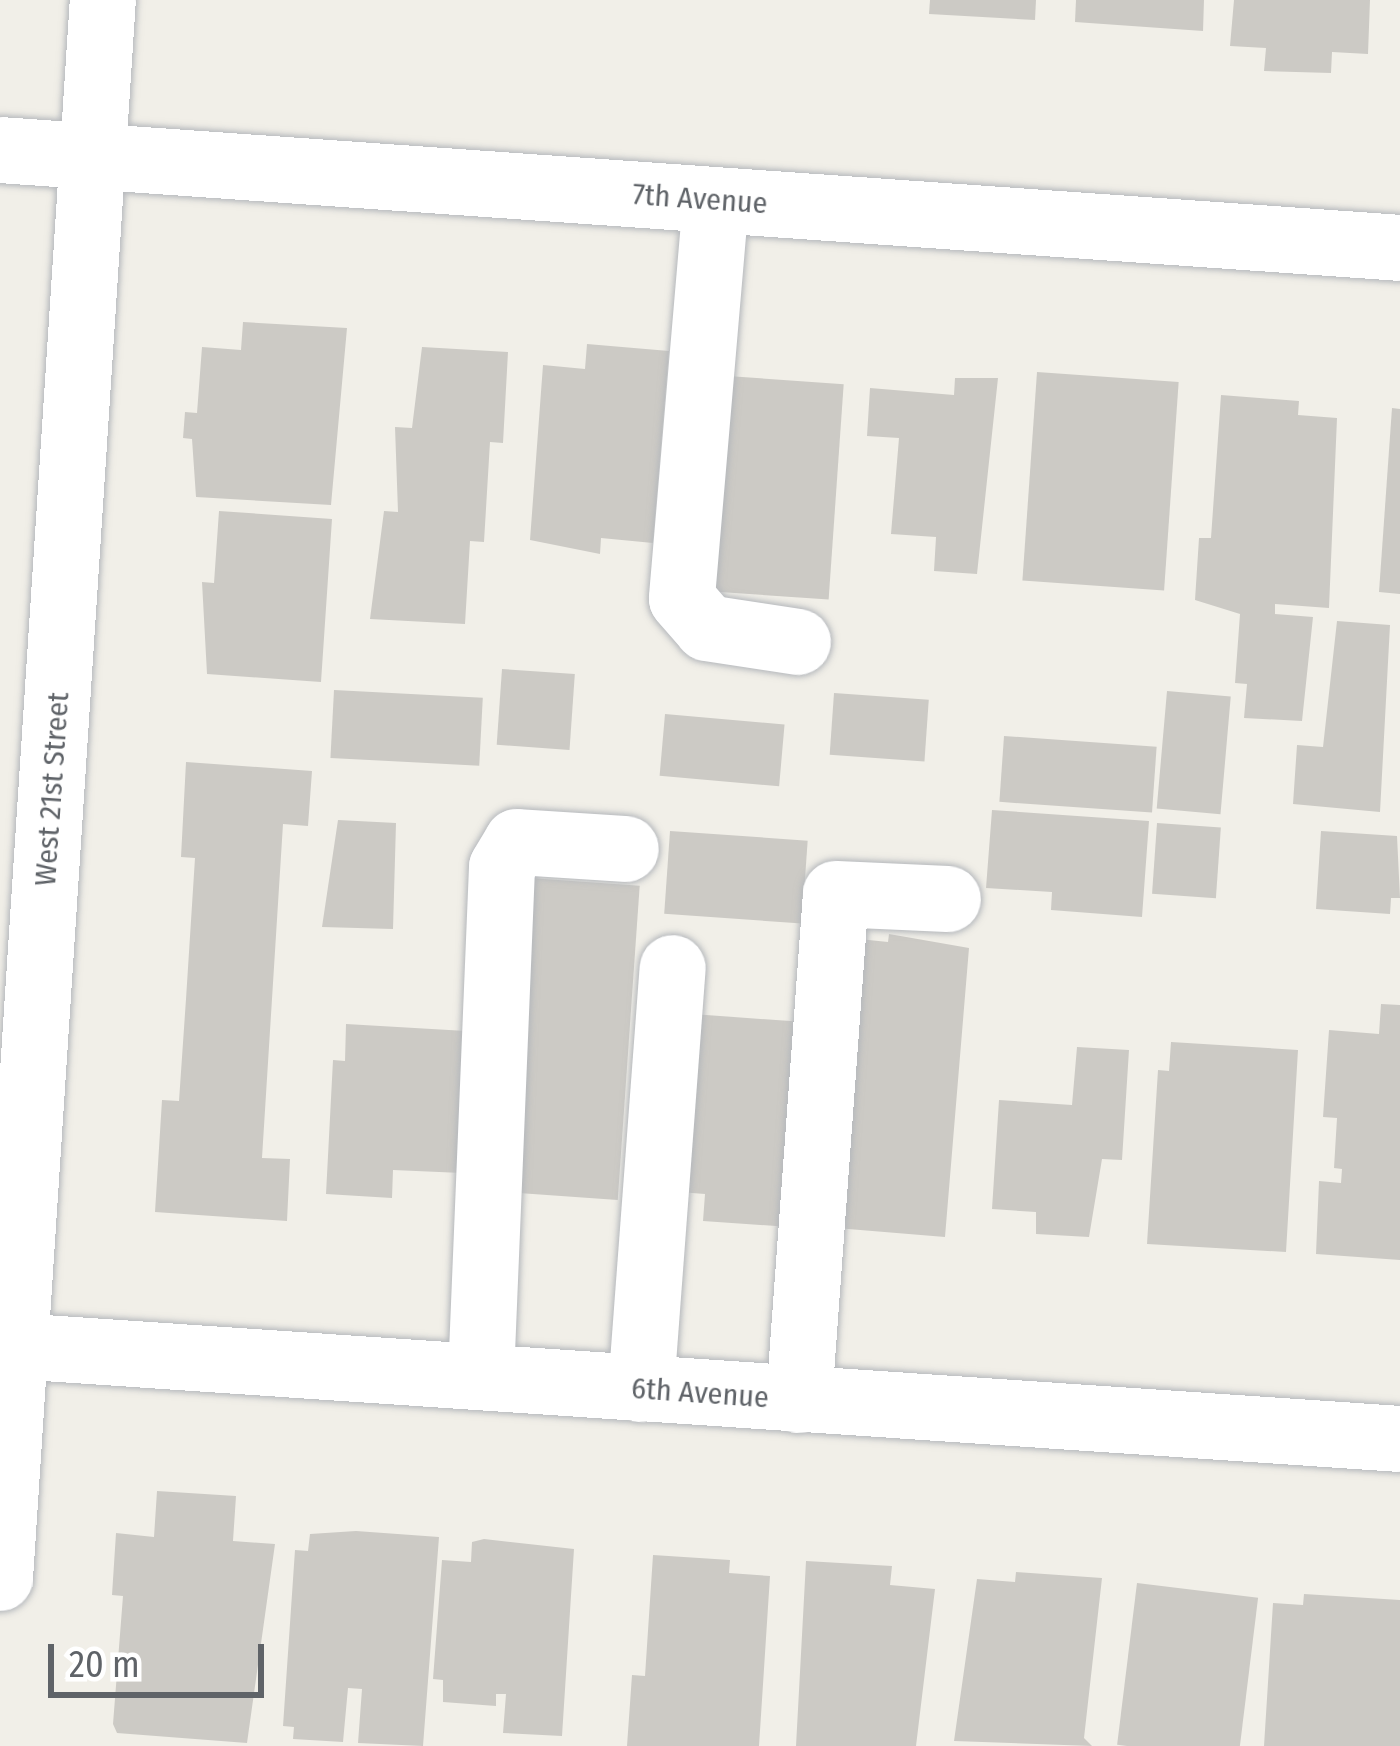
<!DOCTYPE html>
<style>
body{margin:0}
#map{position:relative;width:1400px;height:1746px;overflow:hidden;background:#f1efe8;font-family:"Fira Sans Condensed",sans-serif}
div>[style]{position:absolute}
.building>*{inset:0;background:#cccac5;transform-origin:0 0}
.roads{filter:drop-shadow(0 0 3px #b5b8bc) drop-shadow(0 0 3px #b5b8bc)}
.minor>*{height:66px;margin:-33px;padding:0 33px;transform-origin:33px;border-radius:33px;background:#fff}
span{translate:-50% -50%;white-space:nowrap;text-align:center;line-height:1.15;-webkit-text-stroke:9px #fff;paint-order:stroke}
.street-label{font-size:30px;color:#5f6368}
.scale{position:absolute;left:48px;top:1644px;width:216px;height:54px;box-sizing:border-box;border:6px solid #5f6368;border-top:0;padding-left:15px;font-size:36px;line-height:42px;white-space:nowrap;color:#5f6368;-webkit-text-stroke:9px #fff;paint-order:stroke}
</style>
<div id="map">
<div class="building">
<i style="clip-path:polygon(930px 0,1036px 0,1035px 20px,929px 14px)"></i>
<i style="clip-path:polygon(1076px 0,1204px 0,1203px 31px,1075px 22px)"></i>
<i style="clip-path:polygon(1234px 0,1370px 0,1368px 54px,1332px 52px,1331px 73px,1264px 71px,1266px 48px,1230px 46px)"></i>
<i style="clip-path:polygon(243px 322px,347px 328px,331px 505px,196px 497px,192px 439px,183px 438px,185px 412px,197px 413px,202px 347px,241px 350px)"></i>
<i style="clip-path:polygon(587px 344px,669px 351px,653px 543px,601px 538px,600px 554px,530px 540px,543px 365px,585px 369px)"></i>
<i style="clip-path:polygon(422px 347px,508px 352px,503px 443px,490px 442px,484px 542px,470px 541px,465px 624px,370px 619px,384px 511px,398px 512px,395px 427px,412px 428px)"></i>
<i style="left:1037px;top:372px;width:142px;height:209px;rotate:4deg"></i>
<i style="left:713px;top:375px;width:131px;height:216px;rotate:4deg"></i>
<i style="clip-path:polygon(955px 378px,998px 378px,977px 574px,934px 571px,936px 537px,891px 534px,899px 438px,867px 436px,870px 388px,954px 395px)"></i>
<i style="clip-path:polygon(1221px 395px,1299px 401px,1298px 415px,1337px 418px,1329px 608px,1275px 604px,1275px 614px,1313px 617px,1302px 721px,1244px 718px,1247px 684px,1235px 683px,1240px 614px,1195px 600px,1199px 538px,1211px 538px)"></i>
<i style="clip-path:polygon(1392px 408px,1400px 409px,1400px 594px,1379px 592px)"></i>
<i style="clip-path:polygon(219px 511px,332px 519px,321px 682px,207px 674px,202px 582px,214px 583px)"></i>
<i style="clip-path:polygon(1337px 621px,1390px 625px,1380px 812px,1293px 804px,1297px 745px,1323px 747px)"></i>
<i style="left:502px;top:669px;width:73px;height:76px;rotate:4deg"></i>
<i style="left:334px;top:690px;width:149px;height:68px;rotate:3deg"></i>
<i style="left:1167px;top:691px;width:64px;height:118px;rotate:5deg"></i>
<i style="left:834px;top:693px;width:95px;height:62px;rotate:4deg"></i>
<i style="left:665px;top:714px;width:120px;height:62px;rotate:5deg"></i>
<i style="left:1004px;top:736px;width:153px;height:66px;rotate:4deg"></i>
<i style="clip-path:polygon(186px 762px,312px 771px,308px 826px,283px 824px,262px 1158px,290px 1159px,287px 1221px,155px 1212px,162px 1100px,179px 1101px,186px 999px,195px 858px,181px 857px)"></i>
<i style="clip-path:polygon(992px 810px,1149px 821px,1142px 917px,1051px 910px,1052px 892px,986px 888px)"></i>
<i style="clip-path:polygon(338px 820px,396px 823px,393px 929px,322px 927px)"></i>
<i style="left:1157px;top:823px;width:64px;height:71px;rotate:4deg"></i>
<i style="left:670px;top:831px;width:138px;height:83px;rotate:4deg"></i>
<i style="clip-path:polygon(1321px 831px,1397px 836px,1400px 898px,1391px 898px,1390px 914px,1316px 909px)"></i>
<i style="left:516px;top:877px;width:124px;height:315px;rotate:4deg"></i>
<i style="clip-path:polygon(889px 934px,969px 948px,945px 1237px,836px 1228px,849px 938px,888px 942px)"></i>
<i style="clip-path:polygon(1381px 1004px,1400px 1005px,1400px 1260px,1316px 1254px,1319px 1181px,1341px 1183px,1342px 1169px,1334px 1168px,1337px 1118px,1323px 1117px,1329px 1030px,1379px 1034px)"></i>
<i style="clip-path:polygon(692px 1014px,804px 1022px,790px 1227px,703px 1221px,705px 1194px,666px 1191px)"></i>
<i style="clip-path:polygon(346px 1024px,466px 1031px,462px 1173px,393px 1170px,392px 1198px,326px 1194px,333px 1060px,345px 1061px)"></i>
<i style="clip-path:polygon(1171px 1042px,1298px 1050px,1286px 1252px,1147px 1244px,1158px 1070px,1169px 1071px)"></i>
<i style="clip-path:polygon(1077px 1047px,1129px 1050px,1122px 1160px,1102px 1159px,1089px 1237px,1036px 1234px,1036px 1212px,992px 1209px,999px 1100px,1072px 1105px)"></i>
<i style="clip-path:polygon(157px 1491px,236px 1496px,233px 1541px,275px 1544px,247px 1743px,117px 1733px,113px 1724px,123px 1596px,112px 1595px,116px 1533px,154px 1537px)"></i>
<i style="clip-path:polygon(356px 1531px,439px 1537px,423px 1746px,358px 1743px,362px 1689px,348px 1688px,343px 1742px,293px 1739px,294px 1727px,283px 1726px,295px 1550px,308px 1551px,310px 1534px)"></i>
<i style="clip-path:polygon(484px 1539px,574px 1549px,562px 1736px,503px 1733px,506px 1694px,496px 1694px,496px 1706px,443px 1702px,443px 1680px,433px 1679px,442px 1560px,471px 1562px,472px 1542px)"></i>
<i style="clip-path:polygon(653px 1555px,730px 1560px,729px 1573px,770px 1576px,759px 1746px,627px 1746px,632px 1675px,645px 1676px)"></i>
<i style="clip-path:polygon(806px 1561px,892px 1566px,890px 1585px,935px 1589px,916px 1746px,796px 1746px)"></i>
<i style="clip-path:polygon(1016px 1572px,1102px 1578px,1084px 1738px,1092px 1746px,954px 1741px,977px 1579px,1015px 1582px)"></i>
<i style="left:1137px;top:1583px;width:122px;height:163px;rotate:7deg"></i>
<i style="clip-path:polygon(1304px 1594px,1400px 1600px,1400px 1746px,1264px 1746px,1273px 1603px,1303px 1605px)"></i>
</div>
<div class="roads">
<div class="minor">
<i style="left:0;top:150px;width:1403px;rotate:4deg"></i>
<i style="left:716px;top:200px;width:400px;rotate:94.9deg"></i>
<i style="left:682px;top:599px;width:38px;rotate:49deg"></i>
<i style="left:707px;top:628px;width:92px;rotate:8.7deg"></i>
<i style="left:0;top:1345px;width:1403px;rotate:3.84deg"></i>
<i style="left:481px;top:1377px;width:510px;rotate:-87.64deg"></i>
<i style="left:502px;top:867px;width:29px;rotate:-59deg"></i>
<i style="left:517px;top:842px;width:109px;rotate:3.7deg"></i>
<i style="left:641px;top:1389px;width:422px;rotate:-85.7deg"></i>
<i style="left:799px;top:1400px;width:507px;rotate:-85.82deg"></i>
<i style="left:836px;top:894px;width:112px;rotate:2.6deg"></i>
<i style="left:0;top:1578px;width:1581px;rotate:-86.27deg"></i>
</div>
</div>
<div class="street-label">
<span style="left:700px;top:199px;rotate:4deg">7th Avenue</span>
<span style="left:52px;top:789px;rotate:-86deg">West 21st Street</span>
<span style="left:700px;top:1393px;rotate:4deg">6th Avenue</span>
</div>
<div class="scale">20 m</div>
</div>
